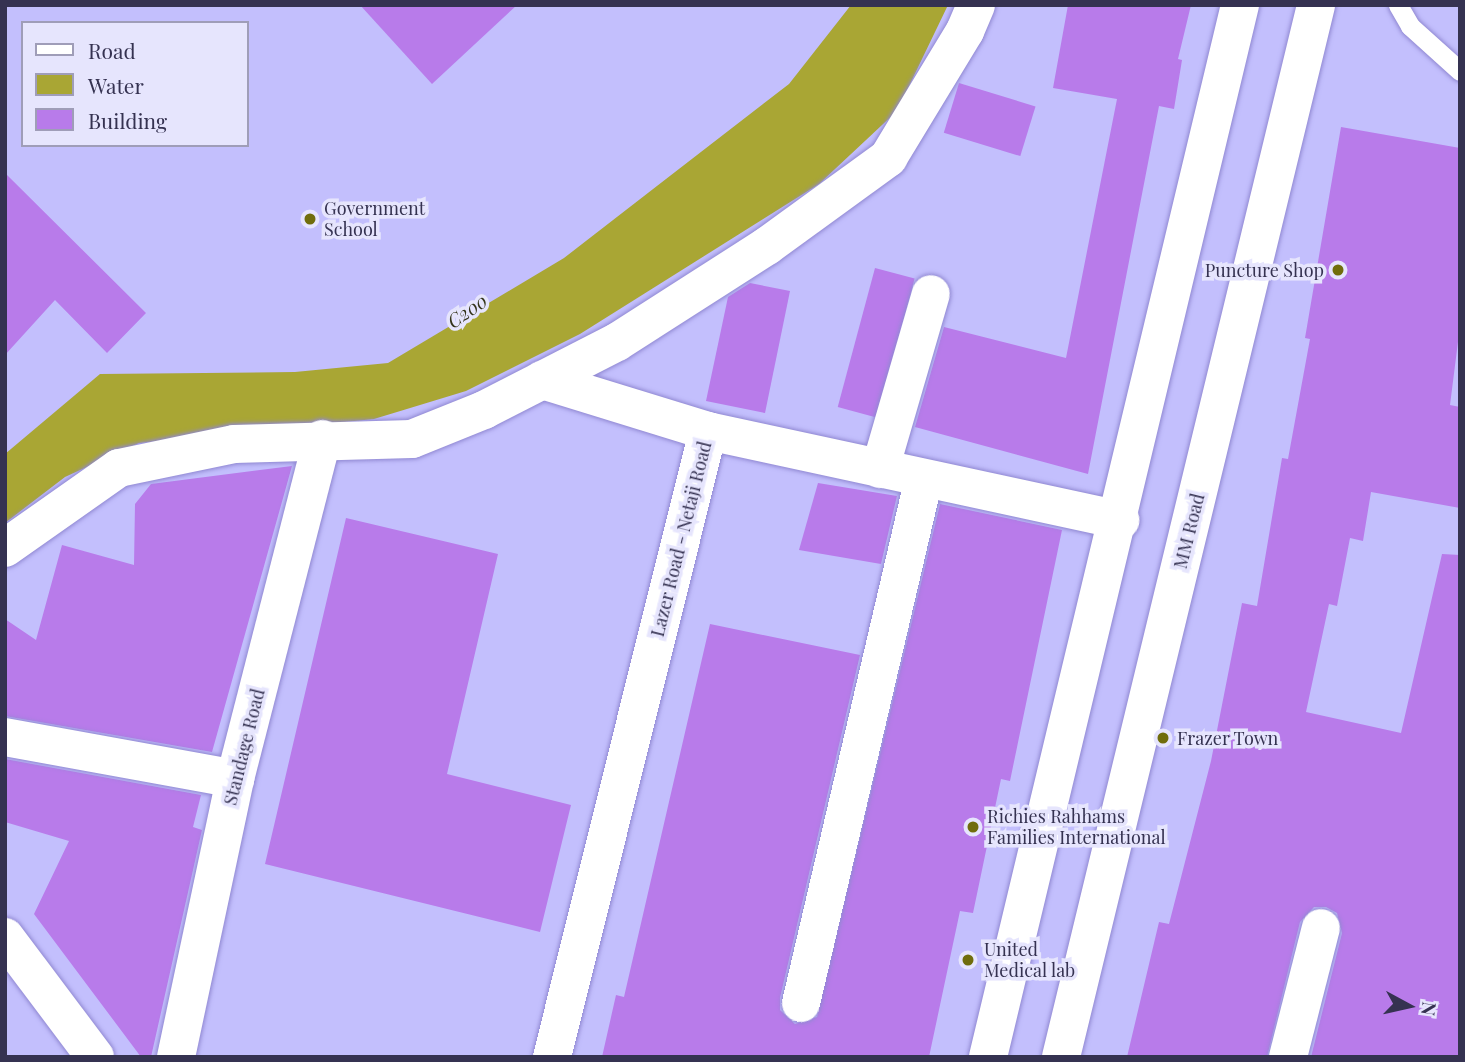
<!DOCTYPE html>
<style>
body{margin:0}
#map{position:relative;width:1465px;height:1062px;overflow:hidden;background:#c3bffd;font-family:"Playfair Display",serif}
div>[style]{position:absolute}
.water>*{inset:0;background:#a9a634}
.building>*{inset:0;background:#b87bea;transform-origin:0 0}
.roads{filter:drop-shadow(0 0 2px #9088d2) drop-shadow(0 0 2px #9088d2)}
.lane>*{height:19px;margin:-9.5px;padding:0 9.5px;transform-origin:9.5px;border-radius:9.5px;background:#fff}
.street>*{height:38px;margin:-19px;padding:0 19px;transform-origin:19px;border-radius:19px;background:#fff}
.primary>*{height:38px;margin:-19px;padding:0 19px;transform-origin:19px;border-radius:19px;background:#fff}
.dots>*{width:19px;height:19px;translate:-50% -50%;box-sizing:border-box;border:4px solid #e6e5fd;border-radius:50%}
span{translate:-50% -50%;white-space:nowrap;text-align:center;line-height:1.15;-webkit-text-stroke:7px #e6e5fd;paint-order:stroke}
.poi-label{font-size:18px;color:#353251}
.left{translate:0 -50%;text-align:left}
.right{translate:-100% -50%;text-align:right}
.street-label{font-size:18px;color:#353251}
.water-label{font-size:19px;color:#33331a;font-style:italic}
.frame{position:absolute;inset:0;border:7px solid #353251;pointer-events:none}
.legend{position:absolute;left:21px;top:21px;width:228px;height:126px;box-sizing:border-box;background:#e6e5fd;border:2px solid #9f9db8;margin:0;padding:9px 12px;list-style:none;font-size:21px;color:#353251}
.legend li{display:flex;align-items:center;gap:14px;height:35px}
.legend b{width:35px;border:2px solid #9f9db8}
.north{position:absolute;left:1374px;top:971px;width:70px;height:70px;-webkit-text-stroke:5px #e6e5fd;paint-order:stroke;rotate:98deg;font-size:19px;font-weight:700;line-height:28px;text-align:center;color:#353251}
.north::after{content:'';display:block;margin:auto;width:24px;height:32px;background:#353251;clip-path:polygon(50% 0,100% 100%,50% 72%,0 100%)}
</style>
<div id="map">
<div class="water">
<i style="clip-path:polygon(851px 5px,948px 5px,897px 111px,819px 184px,580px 334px,466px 391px,374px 419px,139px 443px,65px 477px,5px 523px,5px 454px,100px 374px,295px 372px,388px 363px,564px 258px,666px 179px,789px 84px)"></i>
</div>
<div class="building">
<i style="clip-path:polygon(360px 5px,517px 5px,432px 84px)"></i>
<i style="clip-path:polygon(1068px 5px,1191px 5px,1178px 59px,1182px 60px,1174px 109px,1159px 106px,1088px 474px,915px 427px,944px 327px,1066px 358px,1117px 99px,1053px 88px)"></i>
<i style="left:959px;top:83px;width:80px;height:52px;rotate:17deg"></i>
<i style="clip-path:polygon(1341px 127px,1460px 148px,1460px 326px,1450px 405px,1460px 407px,1460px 508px,1371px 492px,1363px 541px,1350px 538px,1337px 606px,1329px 604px,1306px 712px,1401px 733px,1442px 554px,1460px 555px,1460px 1057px,1311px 1057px,1342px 933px,1337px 913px,1326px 907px,1314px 907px,1300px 922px,1267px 1057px,1127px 1057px,1159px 922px,1169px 924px,1211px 761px,1242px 603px,1257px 606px,1282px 458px,1288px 459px,1310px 339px,1305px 338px)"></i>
<i style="clip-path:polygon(5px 173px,146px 313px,107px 353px,55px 300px,5px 355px)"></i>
<i style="left:875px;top:268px;width:41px;height:144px;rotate:15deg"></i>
<i style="clip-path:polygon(750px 283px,790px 291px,765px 413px,706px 401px,728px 297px)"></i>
<i style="clip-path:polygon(292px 466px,212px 752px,5px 716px,5px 619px,36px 640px,62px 545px,134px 565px,135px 504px,151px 484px)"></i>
<i style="clip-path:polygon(818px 483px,897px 496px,881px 564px,799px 550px)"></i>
<i style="clip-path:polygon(940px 504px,1062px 530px,1010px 781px,1001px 779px,973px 913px,960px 911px,929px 1057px,602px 1057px,616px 995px,624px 997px,710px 624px,860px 655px,780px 998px,780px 1010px,795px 1024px,817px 1017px)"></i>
<i style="clip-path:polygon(346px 518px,498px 554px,447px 774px,571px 805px,540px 932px,265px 864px)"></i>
<i style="clip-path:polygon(5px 759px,201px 795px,193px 827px,202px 830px,151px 1057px,141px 1057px,34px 914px,69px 841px,5px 822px)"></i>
</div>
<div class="roads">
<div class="lane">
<i style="left:1398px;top:5px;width:24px;rotate:60deg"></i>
<i style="left:1410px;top:26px;width:67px;rotate:42deg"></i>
</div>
<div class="street">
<i style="left:542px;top:380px;width:174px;rotate:17.1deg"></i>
<i style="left:880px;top:469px;width:182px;rotate:-73.8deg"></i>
<i style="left:5px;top:548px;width:139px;rotate:-35.1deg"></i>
<i style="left:119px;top:468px;width:117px;rotate:-11.8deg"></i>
<i style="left:234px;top:444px;width:178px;rotate:-1.6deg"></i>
<i style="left:412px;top:439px;width:78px;rotate:-21.9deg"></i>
<i style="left:484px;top:410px;width:149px;rotate:-27.1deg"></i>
<i style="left:617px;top:342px;width:178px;rotate:-32.6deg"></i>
<i style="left:767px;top:246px;width:150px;rotate:-36deg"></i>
<i style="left:888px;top:158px;width:149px;rotate:-58.8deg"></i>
<i style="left:965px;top:31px;width:28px;rotate:-67deg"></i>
<i style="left:5px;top:737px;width:234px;rotate:10.3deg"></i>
<i style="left:5px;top:937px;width:150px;rotate:53.1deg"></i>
<i style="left:801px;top:1003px;width:539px;rotate:-76.81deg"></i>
<i style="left:176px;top:1057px;width:284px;rotate:-78deg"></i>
<i style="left:235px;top:779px;width:351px;rotate:-75.6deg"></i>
<i style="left:552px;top:1057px;width:645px;rotate:-76.01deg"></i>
<i style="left:708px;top:431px;width:422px;rotate:12.2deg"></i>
<i style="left:1288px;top:1057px;width:133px;rotate:-75.7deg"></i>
</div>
<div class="primary">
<i style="left:988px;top:1057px;width:1082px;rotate:-76.53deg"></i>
<i style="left:1061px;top:1057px;width:1082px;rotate:-76.37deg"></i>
</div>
</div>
<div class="dots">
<i style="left:310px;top:219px;background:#706d0c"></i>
<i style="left:1338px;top:270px;background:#706d0c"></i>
<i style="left:1163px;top:738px;background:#706d0c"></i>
<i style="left:973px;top:827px;background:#706d0c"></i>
<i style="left:968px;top:960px;background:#706d0c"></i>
</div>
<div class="poi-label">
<span class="left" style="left:324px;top:219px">Government<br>School</span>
<span class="right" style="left:1324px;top:270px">Puncture Shop</span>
<span class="left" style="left:1177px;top:738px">Frazer Town</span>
<span class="left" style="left:987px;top:827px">Richies Rahhams<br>Families International</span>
<span class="left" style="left:984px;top:960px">United<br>Medical lab</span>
</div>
<div class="street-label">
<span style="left:1189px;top:531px;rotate:-76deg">MM Road</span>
<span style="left:681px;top:539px;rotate:-76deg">Lazer Road - Netaji Road</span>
<span style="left:244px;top:747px;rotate:-76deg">Standage Road</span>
</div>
<div class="water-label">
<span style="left:467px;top:311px;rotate:-35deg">C200</span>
</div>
<div class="frame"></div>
<ul class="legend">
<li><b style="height:9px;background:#fff"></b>Road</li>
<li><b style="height:19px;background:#a9a634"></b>Water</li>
<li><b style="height:19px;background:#b87bea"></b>Building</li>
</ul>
<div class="north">N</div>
</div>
